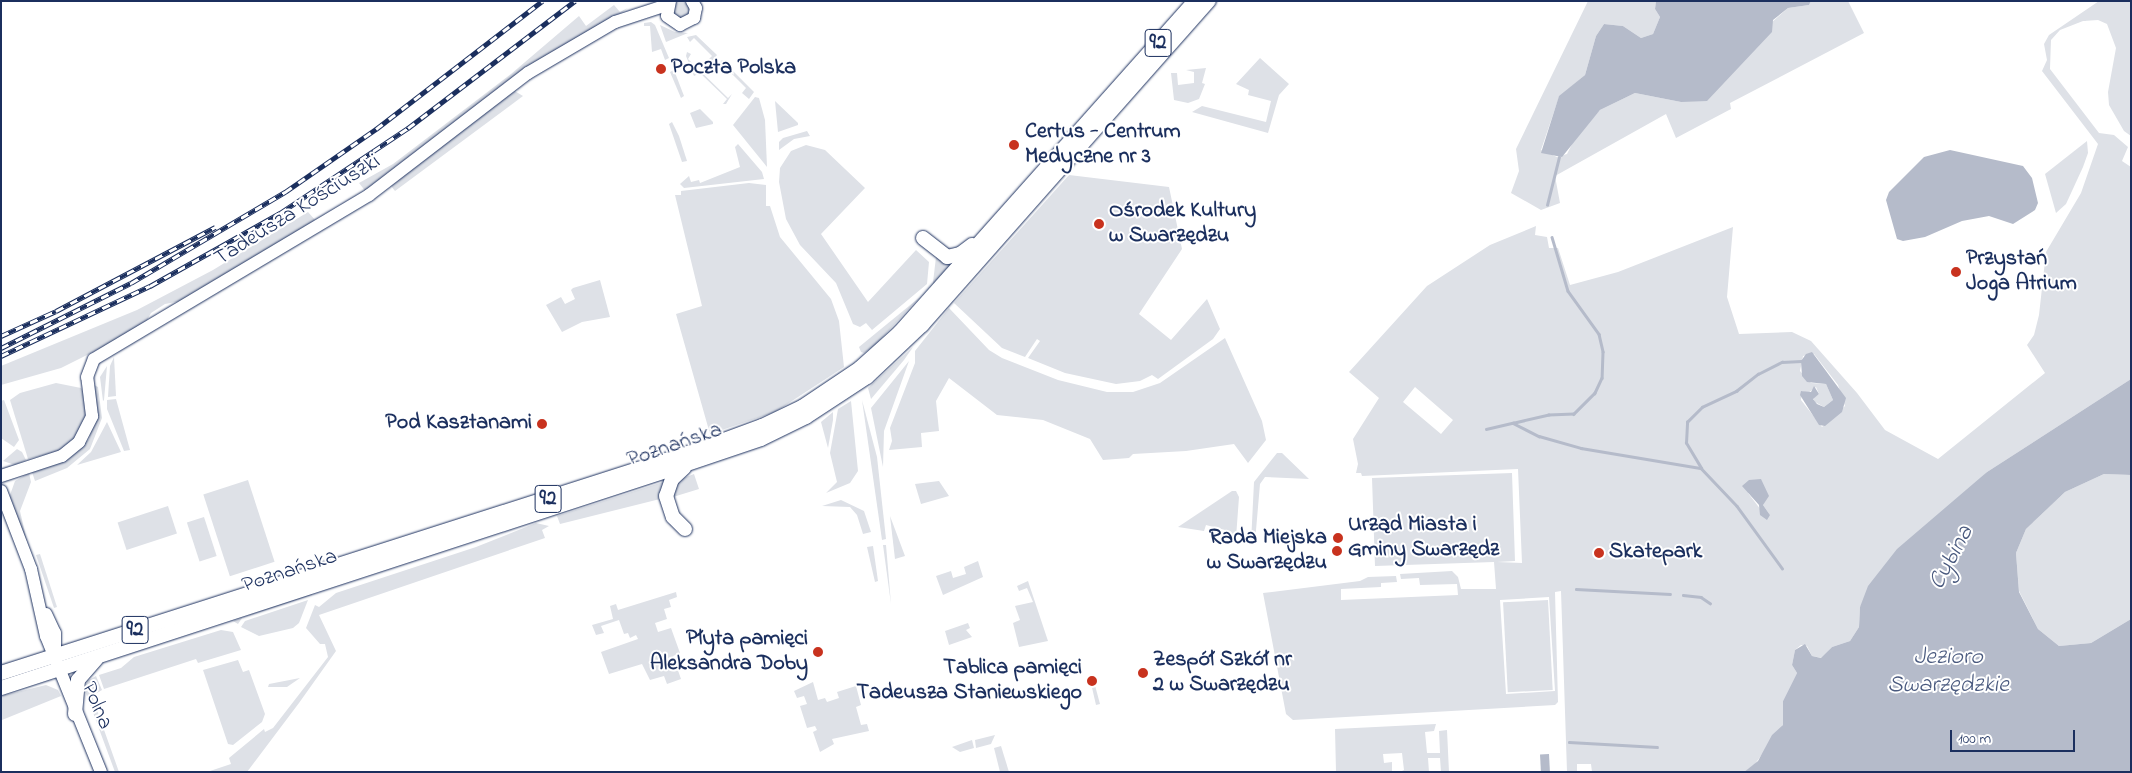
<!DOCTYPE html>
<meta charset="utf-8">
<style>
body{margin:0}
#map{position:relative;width:2132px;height:773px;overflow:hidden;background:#fff;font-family:"Indie Flower",sans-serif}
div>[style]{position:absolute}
.green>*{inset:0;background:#dee1e7;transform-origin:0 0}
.round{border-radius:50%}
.water>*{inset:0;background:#b5bbca;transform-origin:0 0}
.stream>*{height:2.5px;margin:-1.25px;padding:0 1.25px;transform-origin:1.25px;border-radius:1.25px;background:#b5bbca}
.roads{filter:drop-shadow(0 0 1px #1b2f5e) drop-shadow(0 0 1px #1b2f5e)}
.secondary>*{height:12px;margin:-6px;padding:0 6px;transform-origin:6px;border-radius:6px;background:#fff}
.primary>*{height:14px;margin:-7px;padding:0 7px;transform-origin:7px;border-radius:7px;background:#fff}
.rail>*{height:4.5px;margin-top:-2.25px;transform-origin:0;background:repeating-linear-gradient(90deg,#fff 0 8px,#1b2f5e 0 16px);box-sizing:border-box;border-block:1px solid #1b2f5e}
.dots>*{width:14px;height:14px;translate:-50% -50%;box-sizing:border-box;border:2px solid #fff;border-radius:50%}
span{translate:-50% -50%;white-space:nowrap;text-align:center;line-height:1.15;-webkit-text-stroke:4px #fff;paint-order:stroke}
.shield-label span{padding:1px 4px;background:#fff;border:1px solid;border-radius:4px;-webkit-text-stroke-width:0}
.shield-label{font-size:21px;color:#1b2f5e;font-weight:700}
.poi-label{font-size:22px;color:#1b2f5e;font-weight:700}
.left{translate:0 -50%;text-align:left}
.right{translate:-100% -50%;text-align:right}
.street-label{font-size:22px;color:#1b2f5e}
.water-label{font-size:24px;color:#49597e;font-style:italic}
.frame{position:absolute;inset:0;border:2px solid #1b2f5e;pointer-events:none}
.scale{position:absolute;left:1950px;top:730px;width:125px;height:22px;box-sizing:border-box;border:2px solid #1b2f5e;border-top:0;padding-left:6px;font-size:15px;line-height:18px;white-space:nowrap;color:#1b2f5e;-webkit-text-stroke:4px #fff;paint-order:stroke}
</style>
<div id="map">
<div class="green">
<i style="clip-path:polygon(1588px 1px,1656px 1px,1655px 9px,1660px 17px,1653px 34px,1641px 38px,1623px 26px,1604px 24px,1596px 36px,1585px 75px,1559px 97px,1541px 150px,1557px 157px,1567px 154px,1575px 138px,1600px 110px,1635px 93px,1681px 102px,1788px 8px,1809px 5px,1811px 1px,1848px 1px,1864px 33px,1730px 103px,1731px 109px,1676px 138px,1666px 114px,1555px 176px,1560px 203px,1541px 210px,1511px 193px,1519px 171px,1516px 149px)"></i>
<i style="clip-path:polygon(evenodd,2099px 1px,2131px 1px,2131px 136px,2124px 131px,2109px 105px,2108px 92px,2116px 48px,2107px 24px,2098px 20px,2083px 21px,2060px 30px,2051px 40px,2050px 69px,2099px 133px,2114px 135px,2128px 147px,2122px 161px,2131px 167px,2131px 379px,1987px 472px,1860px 607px,1859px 627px,1850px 641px,1832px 647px,1822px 658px,1812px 656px,1807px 646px,1801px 645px,1795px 650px,1792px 665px,1797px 673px,1783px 701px,1783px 725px,1755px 764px,1744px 772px,1592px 772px,1591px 764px,1577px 764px,1577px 772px,1567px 772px,1561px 591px,1555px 592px,1558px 702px,1555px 705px,1293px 720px,1286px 714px,1263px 593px,1360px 581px,1368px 577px,1396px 576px,1397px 582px,1381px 583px,1381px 587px,1341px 589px,1341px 600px,1458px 595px,1457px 584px,1420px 585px,1419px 578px,1401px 579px,1400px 574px,1452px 571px,1458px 577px,1461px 589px,1496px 589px,1494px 562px,1375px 566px,1372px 478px,1512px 473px,1515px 561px,1497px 562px,1522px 563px,1518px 469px,1362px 476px,1361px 473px,1356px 473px,1358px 464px,1353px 439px,1379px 398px,1349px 372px,1427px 286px,1490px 245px,1536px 226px,1535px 235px,1547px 237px,1549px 248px,1558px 248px,1570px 285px,1618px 272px,1733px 227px,1727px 297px,1739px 334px,1792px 332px,1811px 341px,1857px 393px,1885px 430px,1938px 459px,2045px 373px,2027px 345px,2034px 335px,2039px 315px,2046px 252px,2081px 193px,2098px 144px,2042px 71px,2047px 60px,2044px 44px,2049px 35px,2099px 1px,1814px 354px,1838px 385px,1845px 406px,1822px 427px,1801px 400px,1802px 391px,1808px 393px,1816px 387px,1819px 394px,1813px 398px,1815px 402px,1824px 407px,1833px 400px,1826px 384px,1811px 383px,1800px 371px,1803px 356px,1814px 354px,2099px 1px,1415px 387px,1453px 420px,1441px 434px,1403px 402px,1415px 387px,2099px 1px,1748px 493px,1765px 498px,1763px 505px,1770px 515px,1761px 510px,1748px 493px,2099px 1px,1549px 597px,1555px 691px,1506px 694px,1500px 600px,1549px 597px)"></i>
<i class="round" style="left:672px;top:1px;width:18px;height:18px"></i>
<i style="clip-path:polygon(614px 5px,620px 12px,628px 8px,366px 192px,359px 183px,393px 164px,511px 74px,579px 16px,586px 26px)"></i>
<i style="clip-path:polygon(651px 22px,655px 25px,669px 58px,665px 60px,661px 49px,652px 52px,650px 26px,644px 26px,644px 23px)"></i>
<i style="clip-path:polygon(660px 25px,675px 32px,688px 33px,666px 42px)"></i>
<i style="clip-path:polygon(696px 35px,717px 55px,712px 61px,708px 60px,712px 56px,694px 38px,690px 42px,687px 37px)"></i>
<i style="clip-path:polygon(687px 52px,691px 54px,688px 59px,728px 98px,732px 94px,726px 104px,723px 104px,727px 99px,700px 73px,694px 76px,686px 56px)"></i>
<i style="clip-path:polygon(1260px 58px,1289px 84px,1279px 95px,1268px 133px,1192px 112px,1202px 106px,1266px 122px,1271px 101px,1248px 95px,1249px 90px,1236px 84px)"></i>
<i style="clip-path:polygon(722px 60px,754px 92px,749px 99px,742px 93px,746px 88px,722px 64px,716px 68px)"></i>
<i style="clip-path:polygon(1206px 68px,1202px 83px,1205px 84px,1199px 99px,1188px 103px,1174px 100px,1171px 73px,1177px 73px,1178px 85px,1194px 83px,1194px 72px,1186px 70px)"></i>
<i style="clip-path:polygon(674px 70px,684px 96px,681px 98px,670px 72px)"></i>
<i style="clip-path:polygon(513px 90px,523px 96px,395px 191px,391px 186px)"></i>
<i style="clip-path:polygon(755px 97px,759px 98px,765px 120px,767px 167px,733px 125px)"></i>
<i style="clip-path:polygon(775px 101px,798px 123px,798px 125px,778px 132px)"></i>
<i style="clip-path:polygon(700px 109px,713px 122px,713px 124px,696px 128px,690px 113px)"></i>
<i style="clip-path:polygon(672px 122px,679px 136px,687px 161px,682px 162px,669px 124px)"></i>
<i style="clip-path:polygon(807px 131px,810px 136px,794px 139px,779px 150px,779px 142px,783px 138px)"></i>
<i style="clip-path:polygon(2087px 141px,2088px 153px,2083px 167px,2066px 204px,2056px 213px,2045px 174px)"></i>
<i style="clip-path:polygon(738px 144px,762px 172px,764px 179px,684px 188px,680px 184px,689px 176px,691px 182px,699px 180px,700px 183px,740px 167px,735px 147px)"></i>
<i style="clip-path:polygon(806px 145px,825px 150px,865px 188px,821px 234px,868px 302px,916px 250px,929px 262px,927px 284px,872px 330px,866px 323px,860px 327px,853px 324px,836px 283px,800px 245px,786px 219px,779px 182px,780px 168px,791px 151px)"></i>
<i style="clip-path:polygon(1069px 175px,1169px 187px,1182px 249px,1139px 314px,1171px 340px,1207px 299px,1220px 329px,1213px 339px,1158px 379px,1152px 375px,1140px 381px,1116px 384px,1065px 373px,1028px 358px,1040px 341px,1037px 339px,1025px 357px,1002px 348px,954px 303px)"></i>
<i style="clip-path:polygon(749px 183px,766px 185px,766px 206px,770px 206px,780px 237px,831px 299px,839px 321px,844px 367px,775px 412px,710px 434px,676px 314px,702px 306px,675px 195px,681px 195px,681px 191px)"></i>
<i style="clip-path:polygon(308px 212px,316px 221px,181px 301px,165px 304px,151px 313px,146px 322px,123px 337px,61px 368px,1px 385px,1px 366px,137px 310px,213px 270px)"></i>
<i style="clip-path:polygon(936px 257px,958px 261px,932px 291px)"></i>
<i style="clip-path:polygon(600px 280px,610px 317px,582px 322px,562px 332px,546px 305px,561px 297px,565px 304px,575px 299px,571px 290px,573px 288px)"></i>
<i style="clip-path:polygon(920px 297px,875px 345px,864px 353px,861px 352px,859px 347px)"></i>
<i style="clip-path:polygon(949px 308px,989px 350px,1002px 358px,1058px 380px,1107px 392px,1133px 392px,1160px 383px,1225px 338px,1262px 421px,1266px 440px,1248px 463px,1234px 444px,1186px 451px,1133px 454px,1129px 458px,1103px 460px,1090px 439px,1043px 420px,997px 415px,949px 378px,936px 401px,939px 431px,921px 433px,922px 447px,889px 450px,892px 441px,890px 428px,915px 363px,915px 351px)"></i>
<i style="clip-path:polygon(913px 347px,904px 360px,871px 399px,868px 388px)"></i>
<i style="clip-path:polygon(114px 357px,116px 396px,108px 397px,110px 366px)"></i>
<i style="clip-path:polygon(909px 361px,884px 431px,883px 467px,871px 408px)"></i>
<i style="clip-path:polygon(107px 366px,104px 400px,103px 401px,100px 377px)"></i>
<i style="clip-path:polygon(56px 383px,81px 388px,85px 394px,87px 412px,79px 434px,60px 451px,28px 459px,10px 400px,20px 393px)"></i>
<i style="clip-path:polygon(94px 385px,98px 387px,102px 418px,90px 449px,67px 468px,35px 481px,32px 472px,70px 458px,89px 439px,97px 410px)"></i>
<i style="clip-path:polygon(116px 399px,130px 450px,124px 451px,107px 409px,107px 400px)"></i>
<i style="clip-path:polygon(4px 400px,19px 440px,14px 447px,1px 438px,1px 401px)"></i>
<i style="clip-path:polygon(862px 400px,877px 457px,886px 539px,882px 540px)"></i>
<i style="clip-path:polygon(851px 401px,858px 471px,850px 483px,826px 493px,837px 482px,830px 453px,838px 409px)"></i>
<i style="clip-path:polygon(833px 412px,833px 420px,828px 448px,821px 422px)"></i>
<i style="clip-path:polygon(107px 422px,121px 452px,77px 465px,91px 452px)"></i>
<i style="clip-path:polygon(17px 449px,22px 452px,26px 460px,15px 465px,3px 461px)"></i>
<i style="clip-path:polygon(1277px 453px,1282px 453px,1309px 479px,1265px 477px,1260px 484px,1255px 542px,1251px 543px,1254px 482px)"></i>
<i style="clip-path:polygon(29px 473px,31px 482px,20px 511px,29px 550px,10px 504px,10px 495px,15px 481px)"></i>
<i style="clip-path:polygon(694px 474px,699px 489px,673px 497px,676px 512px,673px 494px,673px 490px,681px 479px)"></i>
<i style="clip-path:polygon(2104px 474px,2131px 475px,2131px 619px,2091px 643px,2059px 646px,2038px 629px,2019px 591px,2016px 553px,2026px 529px,2049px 507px,2065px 492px)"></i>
<i style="left:248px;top:480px;width:86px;height:47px;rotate:72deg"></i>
<i style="clip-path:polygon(939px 481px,949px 496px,921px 504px,915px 484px)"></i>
<i style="clip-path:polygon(663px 482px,671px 527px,660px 499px,560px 524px,557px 516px)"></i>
<i style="clip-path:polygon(1232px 491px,1236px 491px,1239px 497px,1236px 538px,1228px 538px,1229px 531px,1206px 525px,1204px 531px,1178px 527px)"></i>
<i style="clip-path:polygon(841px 500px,864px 511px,871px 532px,863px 534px,857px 515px,850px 507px,822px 506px)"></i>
<i style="left:168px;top:506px;width:29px;height:53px;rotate:72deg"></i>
<i style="clip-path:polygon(890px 516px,905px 556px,895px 559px)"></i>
<i style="left:204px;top:517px;width:41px;height:18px;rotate:72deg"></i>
<i style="clip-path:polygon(536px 523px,549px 526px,542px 530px,545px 538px,319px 615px,336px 651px,299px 703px,247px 772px,207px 772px,231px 764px,229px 758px,264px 729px,265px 732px,273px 728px,328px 657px,325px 644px,320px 644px,306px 628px,315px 605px,319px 607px,336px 593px,476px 547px)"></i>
<i style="clip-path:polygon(883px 545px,886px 545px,891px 604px)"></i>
<i style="clip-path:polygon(873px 546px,878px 581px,875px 582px,867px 547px)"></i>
<i style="clip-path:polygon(40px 554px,57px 607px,54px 608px,36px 555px)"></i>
<i style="clip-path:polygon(978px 561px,983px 577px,943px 595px,936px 576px,951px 571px,953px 578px,966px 574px,964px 567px)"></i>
<i style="clip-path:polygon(1028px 581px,1048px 641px,1019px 647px,1013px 623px,1020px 620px,1015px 606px,1033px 602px,1027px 588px,1019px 591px,1017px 586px)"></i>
<i style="clip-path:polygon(676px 592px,677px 597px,669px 600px,671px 607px,664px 609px,667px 619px,655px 623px,658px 632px,671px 628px,680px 653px,673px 656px,681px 679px,667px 684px,664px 676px,650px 680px,642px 664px,609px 674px,601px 652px,638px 639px,636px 635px,630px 638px,628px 633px,624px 634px,619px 620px,601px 626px,604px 633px,596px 635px,592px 625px,613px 619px,610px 606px,616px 604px,618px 610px)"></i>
<i style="clip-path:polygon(311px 593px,312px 595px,242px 618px,238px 624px,233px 621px)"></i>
<i style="clip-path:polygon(308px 600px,299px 623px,293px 628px,259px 636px,241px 627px,245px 621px)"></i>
<i style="left:1548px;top:600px;width:90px;height:45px;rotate:87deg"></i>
<i style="clip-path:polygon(968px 623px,970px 628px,966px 630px,972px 637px,949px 645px,945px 631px)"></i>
<i style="clip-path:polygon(221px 630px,233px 632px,241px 650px,198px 663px,196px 659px,104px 689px,99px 675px,121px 668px,134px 657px)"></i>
<i style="clip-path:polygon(238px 660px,243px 672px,249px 670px,265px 714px,262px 722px,233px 745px,228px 744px,203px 670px)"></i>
<i style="clip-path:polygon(96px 676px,102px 690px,92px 696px,119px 772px,115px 772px,85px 691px,87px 681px)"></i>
<i style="clip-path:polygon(300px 678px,287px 687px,268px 687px,269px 684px)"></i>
<i style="clip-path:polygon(1093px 678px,1100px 704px,1096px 705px,1090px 679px)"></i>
<i style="clip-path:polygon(813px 682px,818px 700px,825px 698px,827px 702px,839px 698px,837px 692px,856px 686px,861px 705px,856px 707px,861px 725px,867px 724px,869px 731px,832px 739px,834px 744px,820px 752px,813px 732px,817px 730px,815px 726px,807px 728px,800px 706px,807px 704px,804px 696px,797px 698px,794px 691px)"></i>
<i style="clip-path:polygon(46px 685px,58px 690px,61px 696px,2px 720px,1px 696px)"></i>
<i style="clip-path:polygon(1436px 724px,1434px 731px,1425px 732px,1427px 753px,1440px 753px,1439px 731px,1447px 730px,1449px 772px,1441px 772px,1440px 758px,1428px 758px,1429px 772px,1400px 772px,1404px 770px,1402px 753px,1383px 754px,1384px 763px,1392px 762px,1392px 772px,1336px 772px,1335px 729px)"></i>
<i style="clip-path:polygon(995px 735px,991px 744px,976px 748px,975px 740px)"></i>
<i style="clip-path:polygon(972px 740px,974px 748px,960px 752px,952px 747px)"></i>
<i style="clip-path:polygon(1001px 746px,1009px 772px,1000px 772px,994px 748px)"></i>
</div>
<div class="water">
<i style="clip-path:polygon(1656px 1px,1811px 1px,1809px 5px,1788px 8px,1773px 20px,1772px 32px,1707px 101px,1681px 102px,1635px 93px,1600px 110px,1562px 157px,1541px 153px,1559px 96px,1585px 75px,1596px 36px,1604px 24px,1623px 26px,1641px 38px,1653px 34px,1660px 17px,1655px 9px)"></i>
<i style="clip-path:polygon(1950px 150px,2023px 166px,2032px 178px,2038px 203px,2035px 210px,2013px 224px,1989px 216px,1962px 221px,1925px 237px,1903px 241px,1897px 239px,1886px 200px,1889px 192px,1924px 157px)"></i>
<i style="clip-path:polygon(1812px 352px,1846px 398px,1842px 412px,1825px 426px,1819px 425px,1800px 395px,1801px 391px,1811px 392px,1814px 386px,1819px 394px,1813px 399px,1817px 404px,1824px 407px,1833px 400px,1826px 384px,1807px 382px,1802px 376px,1801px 361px,1806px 354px)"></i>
<i style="clip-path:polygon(2131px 379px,2131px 475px,2104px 474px,2065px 492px,2026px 529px,2016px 553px,2019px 592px,2038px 629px,2059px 646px,2091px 643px,2131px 619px,2131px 772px,1744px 772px,1758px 761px,1772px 735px,1783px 725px,1783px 701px,1797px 673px,1792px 665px,1795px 650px,1805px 644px,1812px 656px,1821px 658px,1832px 647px,1850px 641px,1859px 627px,1860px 607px,1868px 586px,1897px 549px,1987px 472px)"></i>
<i style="clip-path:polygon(1761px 479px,1769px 496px,1763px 505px,1770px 515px,1767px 520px,1760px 515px,1759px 505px,1742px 486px,1749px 480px)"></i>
<i style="left:1549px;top:754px;width:18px;height:9px;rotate:87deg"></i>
</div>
<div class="stream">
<i style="left:1547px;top:205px;width:49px;rotate:-76deg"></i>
<i style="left:1552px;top:237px;width:56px;rotate:73.5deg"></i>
<i style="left:1568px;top:291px;width:53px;rotate:54.2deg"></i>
<i style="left:1599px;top:334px;width:18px;rotate:77deg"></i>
<i style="left:1603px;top:352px;width:26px;rotate:92deg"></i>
<i style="left:1602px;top:378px;width:17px;rotate:115deg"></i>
<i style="left:1595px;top:393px;width:30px;rotate:135deg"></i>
<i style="left:1574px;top:414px;width:25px;rotate:178deg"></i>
<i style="left:1549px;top:415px;width:37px;rotate:167deg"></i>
<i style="left:1513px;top:423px;width:29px;rotate:27deg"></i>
<i style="left:1539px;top:436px;width:44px;rotate:15.9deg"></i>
<i style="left:1581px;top:448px;width:122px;rotate:9.5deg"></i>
<i style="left:1701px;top:468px;width:52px;rotate:46.5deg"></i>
<i style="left:1737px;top:506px;width:77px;rotate:54deg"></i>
<i style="left:1486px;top:429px;width:28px;rotate:-13deg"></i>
<i style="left:1701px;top:468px;width:29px;rotate:-121deg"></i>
<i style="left:1686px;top:443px;width:21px;rotate:-87deg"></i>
<i style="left:1687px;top:422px;width:21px;rotate:-45deg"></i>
<i style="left:1702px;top:407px;width:38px;rotate:-25deg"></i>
<i style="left:1736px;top:391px;width:28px;rotate:-38deg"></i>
<i style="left:1758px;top:374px;width:27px;rotate:-27deg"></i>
<i style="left:1782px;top:362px;width:19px;rotate:-3deg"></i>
<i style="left:1576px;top:589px;width:94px;rotate:3deg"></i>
<i style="left:1683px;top:595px;width:18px;rotate:6deg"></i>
<i style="left:1701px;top:597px;width:11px;rotate:34deg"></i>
<i style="left:1569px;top:742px;width:88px;rotate:3.3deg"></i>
</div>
<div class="roads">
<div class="secondary">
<i style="left:670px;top:1px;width:15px;rotate:101deg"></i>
<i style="left:667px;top:16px;width:16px;rotate:35deg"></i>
<i style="left:680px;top:25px;width:16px;rotate:-27deg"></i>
<i style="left:694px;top:18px;width:10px;rotate:-79deg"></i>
<i style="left:696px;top:8px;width:8px;rotate:-120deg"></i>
<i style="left:1px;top:476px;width:64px;rotate:-18.2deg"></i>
<i style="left:62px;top:456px;width:22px;rotate:-39deg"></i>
<i style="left:79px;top:442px;width:29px;rotate:-63deg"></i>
<i style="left:92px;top:416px;width:39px;rotate:-97deg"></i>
<i style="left:87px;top:377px;width:19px;rotate:-69deg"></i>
<i style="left:94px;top:359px;width:320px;rotate:-30.8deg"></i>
<i style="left:369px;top:195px;width:200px;rotate:-37.5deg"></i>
<i style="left:528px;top:73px;width:101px;rotate:-30.4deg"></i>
<i style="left:615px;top:22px;width:55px;rotate:-18.1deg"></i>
<i style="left:1px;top:491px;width:84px;rotate:69deg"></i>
<i style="left:31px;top:569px;width:69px;rotate:77.4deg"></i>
<i style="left:46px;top:636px;width:147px;rotate:68deg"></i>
<i style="left:46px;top:614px;width:21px;rotate:65deg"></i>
<i style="left:55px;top:633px;width:19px;rotate:90deg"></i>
</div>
<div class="primary">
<i style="left:923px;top:238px;width:31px;rotate:38deg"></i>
<i style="left:947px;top:257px;width:13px;rotate:-13deg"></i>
<i style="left:960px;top:254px;width:15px;rotate:-37deg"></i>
<i style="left:684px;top:468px;width:16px;rotate:137deg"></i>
<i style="left:672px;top:479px;width:18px;rotate:109deg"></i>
<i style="left:666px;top:496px;width:22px;rotate:72deg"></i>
<i style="left:673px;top:517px;width:17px;rotate:45deg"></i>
<i style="left:1px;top:673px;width:728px;rotate:-17.76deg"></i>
<i style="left:694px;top:451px;width:72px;rotate:-20.2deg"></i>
<i style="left:762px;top:426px;width:44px;rotate:-25.4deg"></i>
<i style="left:802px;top:407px;width:70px;rotate:-33.9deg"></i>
<i style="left:860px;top:368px;width:54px;rotate:-42deg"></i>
<i style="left:900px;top:332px;width:443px;rotate:-48.3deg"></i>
<i style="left:1px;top:688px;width:700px;rotate:-18.07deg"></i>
<i style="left:666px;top:471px;width:100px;rotate:-18.6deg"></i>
<i style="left:761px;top:439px;width:50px;rotate:-26.1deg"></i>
<i style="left:806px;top:417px;width:73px;rotate:-33.3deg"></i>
<i style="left:867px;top:377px;width:76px;rotate:-43.4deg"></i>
<i style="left:922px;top:325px;width:433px;rotate:-48.5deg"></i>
<i style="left:75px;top:714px;width:34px;rotate:-85deg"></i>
<i style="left:78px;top:680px;width:28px;rotate:-49deg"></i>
</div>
</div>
<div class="rail">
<i style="left:1px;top:336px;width:60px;rotate:-24.4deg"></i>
<i style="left:56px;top:311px;width:180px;rotate:-27.8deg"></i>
<i style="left:1px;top:348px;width:145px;rotate:-26.6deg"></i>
<i style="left:131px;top:283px;width:179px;rotate:-30.6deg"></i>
<i style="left:285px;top:192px;width:111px;rotate:-34.7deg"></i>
<i style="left:376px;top:129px;width:210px;rotate:-37.6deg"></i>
<i style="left:1px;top:356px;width:165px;rotate:-25.2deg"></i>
<i style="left:150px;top:286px;width:149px;rotate:-29.3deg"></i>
<i style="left:280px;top:213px;width:154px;rotate:-33.6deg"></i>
<i style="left:408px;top:128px;width:210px;rotate:-37.3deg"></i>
</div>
<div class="dots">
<i style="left:661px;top:69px;background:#c8321e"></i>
<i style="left:1014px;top:145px;background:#c8321e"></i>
<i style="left:1099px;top:224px;background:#c8321e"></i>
<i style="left:1956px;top:272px;background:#c8321e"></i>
<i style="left:542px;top:424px;background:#c8321e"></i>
<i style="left:1338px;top:538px;background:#c8321e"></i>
<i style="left:1337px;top:551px;background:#c8321e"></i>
<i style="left:1599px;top:553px;background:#c8321e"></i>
<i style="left:818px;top:652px;background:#c8321e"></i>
<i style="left:1143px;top:673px;background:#c8321e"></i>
<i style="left:1092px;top:681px;background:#c8321e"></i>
</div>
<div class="shield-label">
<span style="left:1158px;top:43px">92</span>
<span style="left:548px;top:499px">92</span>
<span style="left:135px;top:630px">92</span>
</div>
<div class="poi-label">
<span class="left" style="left:671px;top:69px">Poczta Polska</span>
<span class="left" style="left:1025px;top:145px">Certus - Centrum<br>Medyczne nr 3</span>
<span class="left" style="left:1109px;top:224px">Ośrodek Kultury<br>w Swarzędzu</span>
<span class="left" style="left:1966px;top:272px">Przystań<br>Joga Atrium</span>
<span class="right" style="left:532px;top:424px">Pod Kasztanami</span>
<span class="left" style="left:1348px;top:538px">Urząd Miasta i<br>Gminy Swarzędz</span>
<span class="right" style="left:1327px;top:551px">Rada Miejska<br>w Swarzędzu</span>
<span class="left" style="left:1609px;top:553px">Skatepark</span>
<span class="right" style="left:808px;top:652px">Płyta pamięci<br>Aleksandra Doby</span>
<span class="left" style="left:1153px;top:673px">Zespół Szkół nr<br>2 w Swarzędzu</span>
<span class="right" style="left:1082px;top:681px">Tablica pamięci<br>Tadeusza Staniewskiego</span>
</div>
<div class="street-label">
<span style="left:298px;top:211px;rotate:-32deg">Tadeusza Kościuszki</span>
<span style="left:675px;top:446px;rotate:-19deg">Poznańska</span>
<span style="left:290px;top:572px;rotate:-18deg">Poznańska</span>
<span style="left:96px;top:706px;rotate:67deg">Polna</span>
</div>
<div class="water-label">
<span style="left:1952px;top:558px;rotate:-62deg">Cybina</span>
<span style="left:1948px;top:672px">Jezioro<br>Swarzędzkie</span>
</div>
<div class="frame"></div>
<div class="scale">100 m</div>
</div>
